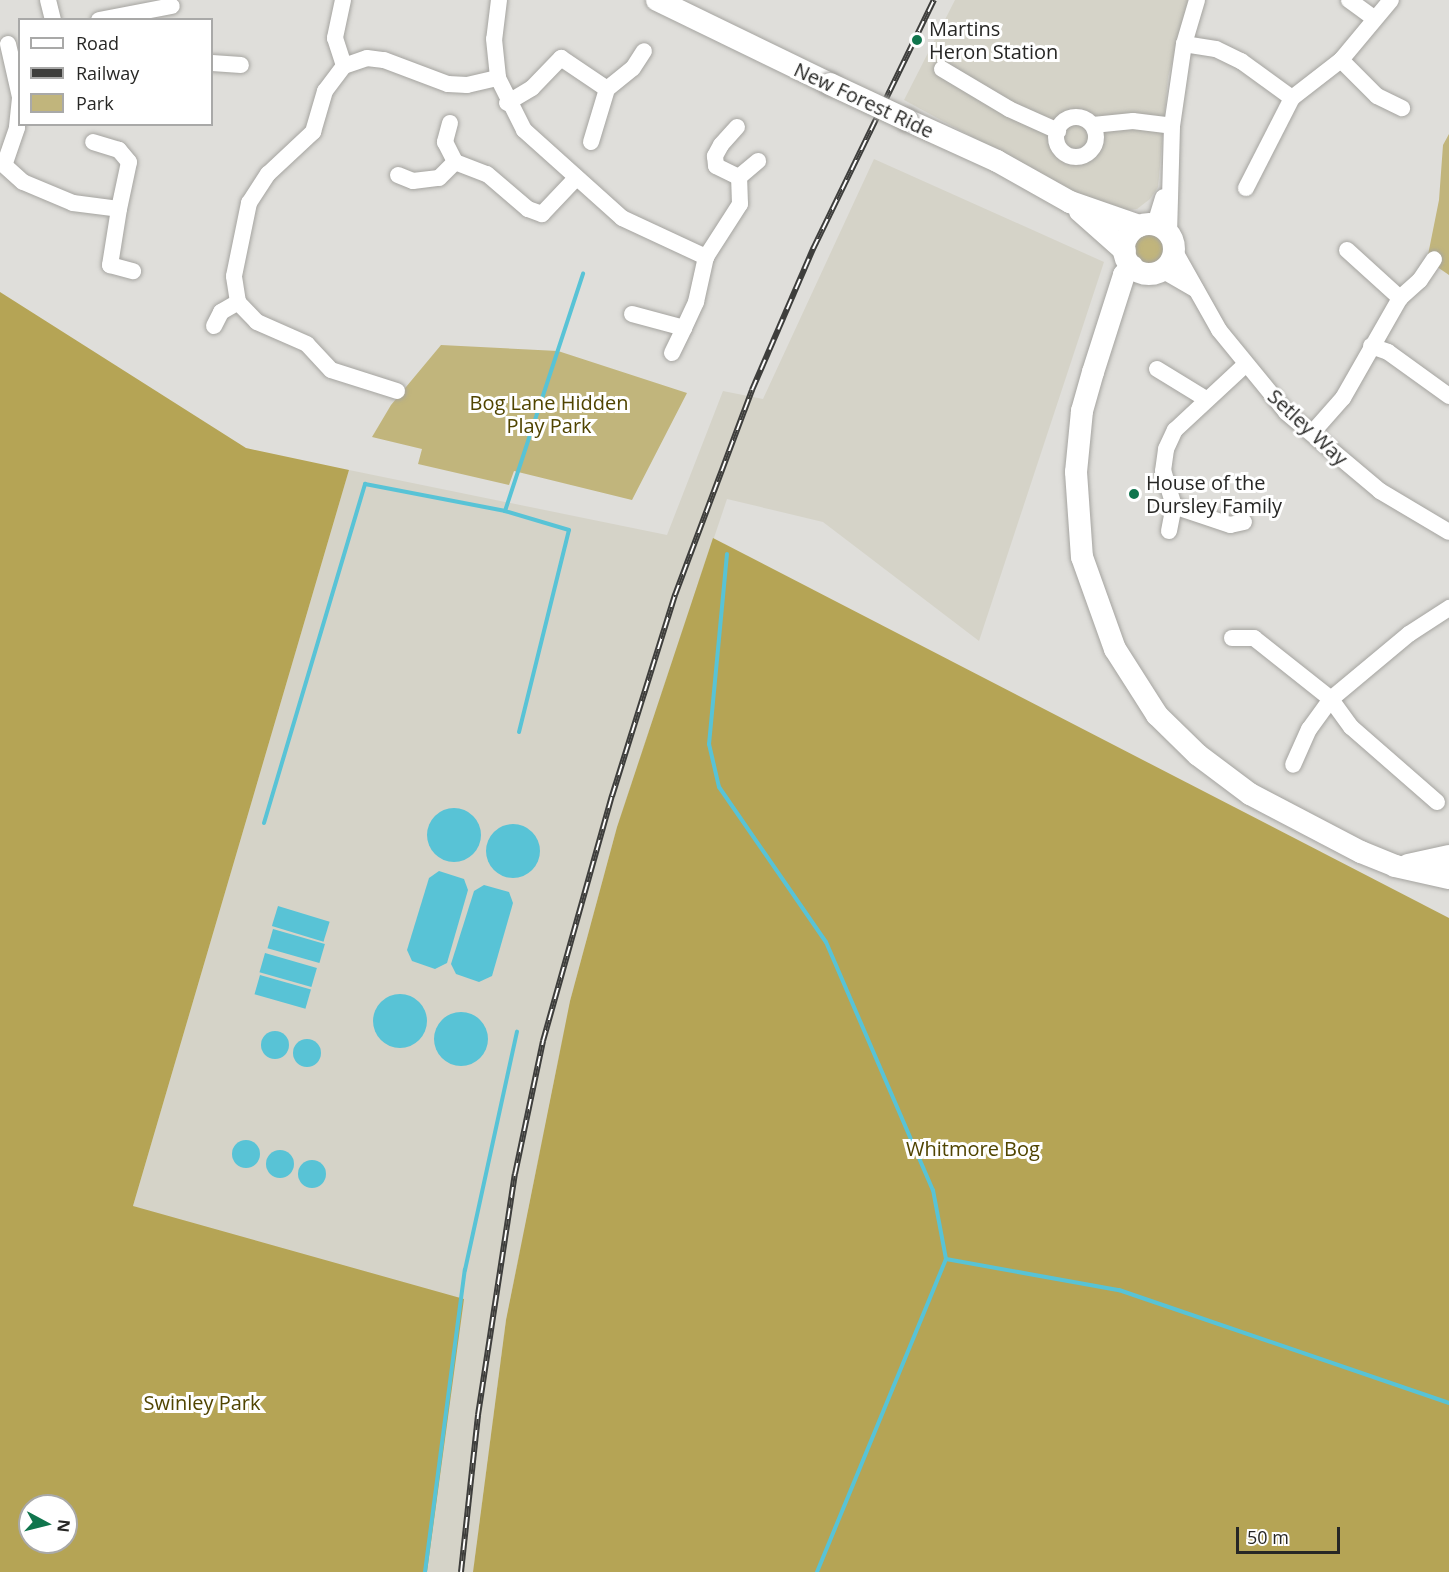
<!DOCTYPE html>
<style>
body{margin:0}
#map{position:relative;width:1449px;height:1572px;overflow:hidden;background:#dfdeda;font-family:"Open Sans",sans-serif}
div>[style]{position:absolute}
.built>*{inset:0;background:#d5d3c8}
.green>*{inset:0;background:#c1b57c}
.round{border-radius:50%}
.forest>*{inset:0;background:#b5a455}
.water>*{inset:0;background:#58c3d6;transform-origin:0 0}
.stream>*{height:4px;margin:-2px;padding:0 2px;transform-origin:2px;border-radius:2px;background:#58c3d6}
.roads{filter:drop-shadow(0 0 2px #a5a4a0) drop-shadow(0 0 2px #a5a4a0)}
.street>*{height:16px;margin:-8px;padding:0 8px;transform-origin:8px;border-radius:8px;background:#fff}
.street>.ring{margin:-8px;padding:0;box-sizing:content-box;background:none;border:16px solid #fff;border-radius:50%}
.secondary>*{height:22px;margin:-11px;padding:0 11px;transform-origin:11px;border-radius:11px;background:#fff}
.secondary>.ring{margin:-11px;padding:0;box-sizing:content-box;background:none;border:22px solid #fff;border-radius:50%}
.rail>*{height:6px;margin-top:-3px;transform-origin:0;background:repeating-linear-gradient(90deg,#fff 0 11px,#3e3e3c 0 22px);box-sizing:border-box;border-block:2px solid #3e3e3c}
.bridges{filter:drop-shadow(0 0 2px #a5a4a0) drop-shadow(0 0 2px #a5a4a0)}
.secondary-bridge>*{height:22px;margin:-11px;padding:0 11px;transform-origin:11px;border-radius:11px;background:#fff}
.dots>*{width:16px;height:16px;translate:-50% -50%;box-sizing:border-box;border:3px solid #fff;border-radius:50%}
span{translate:-50% -50%;white-space:nowrap;text-align:center;line-height:1.15;-webkit-text-stroke:6px #fff;paint-order:stroke}
.poi-label{font-size:20px;color:#272725}
.left{translate:0 -50%;text-align:left}
.street-label{font-size:20px;color:#272725}
.park-label{font-size:20px;color:#504401}
.legend{position:absolute;left:18px;top:18px;width:195px;height:108px;box-sizing:border-box;background:#fff;border:2px solid #a9a9a8;margin:0;padding:8px 10px;list-style:none;font-size:18px;color:#272725}
.legend li{display:flex;align-items:center;gap:12px;height:30px}
.legend b{width:30px;border:2px solid #a9a9a8}
.north{position:absolute;left:18px;top:1494px;width:60px;height:60px;box-sizing:border-box;background:#fff;border:2px solid #a9a9a8;border-radius:50%;rotate:97deg;font-size:16px;font-weight:700;line-height:24px;text-align:center;color:#272725}
.north::after{content:'';display:block;margin:auto;width:21px;height:27px;background:#10754d;clip-path:polygon(50% 0,100% 100%,50% 72%,0 100%)}
.scale{position:absolute;left:1236px;top:1527px;width:104px;height:27px;box-sizing:border-box;border:3px solid #272725;border-top:0;padding-left:8px;font-size:18px;line-height:21px;white-space:nowrap;color:#272725;-webkit-text-stroke:4px #fff;paint-order:stroke}
</style>
<div id="map">
<div class="built">
<i style="clip-path:polygon(955px 0,1188px 0,1168px 77px,1158px 187px,1150px 199px,1137px 209px,1118px 211px,1083px 197px,904px 100px)"></i>
<i style="clip-path:polygon(874px 159px,1104px 262px,979px 641px,823px 522px,727px 499px,617px 827px,570px 1001px,506px 1320px,473px 1572px,427px 1572px,436px 1484px,133px 1206px,349px 470px,667px 535px,723px 391px,763px 399px)"></i>
</div>
<div class="green">
<i style="clip-path:polygon(1449px 134px,1449px 275px,1427px 260px,1439px 200px,1443px 145px)"></i>
<i class="round" style="left:1133px;top:234px;width:30px;height:30px"></i>
<i style="clip-path:polygon(441px 345px,558px 351px,687px 393px,632px 500px,514px 471px,509px 485px,418px 464px,422px 449px,372px 437px,391px 405px)"></i>
</div>
<div class="forest">
<i style="clip-path:polygon(evenodd,0 292px,246px 448px,349px 470px,133px 1206px,464px 1299px,427px 1572px,0 1572px,0 292px,30px 1506px,66px 1506px,66px 1542px,30px 1542px,30px 1506px)"></i>
<i style="clip-path:polygon(713px 538px,1449px 918px,1449px 1572px,473px 1572px,506px 1320px,570px 1001px,617px 827px)"></i>
</div>
<div class="water">
<i class="round" style="left:427px;top:808px;width:54px;height:54px"></i>
<i class="round" style="left:486px;top:824px;width:54px;height:54px"></i>
<i style="clip-path:polygon(439px 871px,464px 879px,468px 890px,447px 963px,435px 969px,412px 961px,407px 950px,429px 878px)"></i>
<i style="clip-path:polygon(484px 885px,509px 892px,513px 903px,492px 976px,479px 982px,456px 974px,451px 964px,474px 891px)"></i>
<i style="left:278px;top:906px;width:54px;height:21px;rotate:17deg"></i>
<i style="left:273px;top:929px;width:54px;height:20px;rotate:16deg"></i>
<i style="left:265px;top:953px;width:54px;height:20px;rotate:16deg"></i>
<i style="left:260px;top:975px;width:53px;height:20px;rotate:16deg"></i>
<i class="round" style="left:373px;top:994px;width:54px;height:54px"></i>
<i class="round" style="left:434px;top:1012px;width:54px;height:54px"></i>
<i class="round" style="left:261px;top:1031px;width:28px;height:28px"></i>
<i class="round" style="left:293px;top:1039px;width:28px;height:28px"></i>
<i class="round" style="left:232px;top:1140px;width:28px;height:28px"></i>
<i class="round" style="left:266px;top:1150px;width:28px;height:28px"></i>
<i class="round" style="left:298px;top:1160px;width:28px;height:28px"></i>
</div>
<div class="stream">
<i style="left:727px;top:554px;width:191px;rotate:95.4deg"></i>
<i style="left:709px;top:744px;width:44px;rotate:76.9deg"></i>
<i style="left:719px;top:787px;width:188px;rotate:55.4deg"></i>
<i style="left:826px;top:942px;width:270px;rotate:66.7deg"></i>
<i style="left:933px;top:1190px;width:70px;rotate:79.3deg"></i>
<i style="left:946px;top:1259px;width:339px;rotate:112.4deg"></i>
<i style="left:519px;top:732px;width:208px;rotate:-76.1deg"></i>
<i style="left:569px;top:530px;width:67px;rotate:-163.5deg"></i>
<i style="left:505px;top:511px;width:250px;rotate:-71.8deg"></i>
<i style="left:264px;top:823px;width:354px;rotate:-73.4deg"></i>
<i style="left:365px;top:484px;width:143px;rotate:10.9deg"></i>
<i style="left:946px;top:1259px;width:176px;rotate:10.2deg"></i>
<i style="left:1119px;top:1290px;width:349px;rotate:18.9deg"></i>
<i style="left:425px;top:1572px;width:305px;rotate:-82.5deg"></i>
<i style="left:465px;top:1270px;width:244px;rotate:-77.7deg"></i>
</div>
<div class="roads">
<div class="street">
<i style="left:48px;top:0;width:21px;rotate:76deg"></i>
<i style="left:343px;top:0;width:39px;rotate:102deg"></i>
<i style="left:335px;top:38px;width:29px;rotate:72deg"></i>
<i style="left:499px;top:0;width:39px;rotate:97deg"></i>
<i style="left:494px;top:39px;width:39px;rotate:84deg"></i>
<i style="left:498px;top:78px;width:58px;rotate:63.4deg"></i>
<i style="left:524px;top:130px;width:132px;rotate:41.9deg"></i>
<i style="left:622px;top:218px;width:93px;rotate:24.9deg"></i>
<i style="left:1349px;top:0;width:31px;rotate:36deg"></i>
<i style="left:99px;top:20px;width:74px;rotate:-10.9deg"></i>
<i style="left:8px;top:44px;width:54px;rotate:77.2deg"></i>
<i style="left:1184px;top:44px;width:32px;rotate:9deg"></i>
<i style="left:1216px;top:49px;width:28px;rotate:26deg"></i>
<i style="left:1241px;top:61px;width:63px;rotate:36deg"></i>
<i style="left:1292px;top:98px;width:62px;rotate:-37.8deg"></i>
<i style="left:1341px;top:60px;width:78px;rotate:-50.2deg"></i>
<i style="left:1341px;top:60px;width:51px;rotate:45deg"></i>
<i style="left:1377px;top:96px;width:28px;rotate:26deg"></i>
<i style="left:212px;top:63px;width:29px;rotate:4deg"></i>
<i style="left:942px;top:69px;width:78px;rotate:30.8deg"></i>
<i style="left:1009px;top:109px;width:54px;rotate:24.2deg"></i>
<i style="left:20px;top:98px;width:30px;rotate:96deg"></i>
<i style="left:17px;top:128px;width:39px;rotate:109deg"></i>
<i style="left:4px;top:165px;width:25px;rotate:42deg"></i>
<i style="left:23px;top:182px;width:54px;rotate:22.8deg"></i>
<i style="left:73px;top:203px;width:46px;rotate:7.4deg"></i>
<i style="left:119px;top:209px;width:48px;rotate:-78deg"></i>
<i style="left:129px;top:162px;width:16px;rotate:-130deg"></i>
<i style="left:119px;top:150px;width:27px;rotate:-163deg"></i>
<i style="left:507px;top:103px;width:29px;rotate:-31deg"></i>
<i style="left:532px;top:88px;width:42px;rotate:-46deg"></i>
<i style="left:561px;top:58px;width:55px;rotate:34deg"></i>
<i class="ring" style="left:1056px;top:117px;width:24px;height:24px"></i>
<i style="left:450px;top:123px;width:20px;rotate:105deg"></i>
<i style="left:445px;top:142px;width:22px;rotate:63deg"></i>
<i style="left:455px;top:162px;width:34px;rotate:21deg"></i>
<i style="left:487px;top:174px;width:54px;rotate:40.5deg"></i>
<i style="left:528px;top:209px;width:15px;rotate:20deg"></i>
<i style="left:542px;top:214px;width:50px;rotate:-46.6deg"></i>
<i style="left:1093px;top:125px;width:40px;rotate:-5.7deg"></i>
<i style="left:1133px;top:121px;width:39px;rotate:7deg"></i>
<i style="left:737px;top:127px;width:24px;rotate:132deg"></i>
<i style="left:721px;top:145px;width:13px;rotate:119deg"></i>
<i style="left:715px;top:156px;width:10px;rotate:84deg"></i>
<i style="left:716px;top:166px;width:25px;rotate:26deg"></i>
<i style="left:739px;top:177px;width:25px;rotate:-40deg"></i>
<i style="left:591px;top:142px;width:55px;rotate:-73.2deg"></i>
<i style="left:607px;top:89px;width:33px;rotate:-39deg"></i>
<i style="left:633px;top:68px;width:20px;rotate:-57deg"></i>
<i style="left:398px;top:175px;width:16px;rotate:22deg"></i>
<i style="left:413px;top:181px;width:26px;rotate:-7deg"></i>
<i style="left:439px;top:178px;width:23px;rotate:-45deg"></i>
<i style="left:1246px;top:188px;width:101px;rotate:-62.9deg"></i>
<i style="left:119px;top:209px;width:57px;rotate:99.1deg"></i>
<i style="left:110px;top:265px;width:24px;rotate:15deg"></i>
<i style="left:1155px;top:224px;width:28px;rotate:-73deg"></i>
<i style="left:1169px;top:234px;width:108px;rotate:-88.4deg"></i>
<i style="left:1172px;top:126px;width:83px;rotate:-81.7deg"></i>
<i style="left:1184px;top:44px;width:46px;rotate:-73.5deg"></i>
<i style="left:1174px;top:250px;width:92px;rotate:60.6deg"></i>
<i style="left:1219px;top:330px;width:106px;rotate:50.7deg"></i>
<i style="left:1286px;top:412px;width:123px;rotate:40deg"></i>
<i style="left:1380px;top:491px;width:80px;rotate:30.7deg"></i>
<i style="left:1347px;top:250px;width:72px;rotate:42.2deg"></i>
<i style="left:1162px;top:270px;width:39px;rotate:30deg"></i>
<i style="left:632px;top:314px;width:54px;rotate:15.1deg"></i>
<i style="left:684px;top:328px;width:29px;rotate:-65deg"></i>
<i style="left:696px;top:302px;width:46px;rotate:-77.5deg"></i>
<i style="left:706px;top:257px;width:63px;rotate:-57.3deg"></i>
<i style="left:740px;top:204px;width:27px;rotate:-92deg"></i>
<i style="left:214px;top:326px;width:16px;rotate:-63deg"></i>
<i style="left:221px;top:312px;width:20px;rotate:-30deg"></i>
<i style="left:1371px;top:346px;width:18px;rotate:19deg"></i>
<i style="left:1388px;top:352px;width:75px;rotate:35.8deg"></i>
<i style="left:672px;top:353px;width:28px;rotate:-64deg"></i>
<i style="left:1157px;top:369px;width:57px;rotate:31.5deg"></i>
<i style="left:397px;top:391px;width:69px;rotate:-162.3deg"></i>
<i style="left:331px;top:370px;width:35px;rotate:-133deg"></i>
<i style="left:307px;top:344px;width:55px;rotate:-156.3deg"></i>
<i style="left:257px;top:322px;width:28px;rotate:-134deg"></i>
<i style="left:238px;top:302px;width:26px;rotate:-99deg"></i>
<i style="left:234px;top:276px;width:75px;rotate:-78.4deg"></i>
<i style="left:249px;top:203px;width:35px;rotate:-57deg"></i>
<i style="left:268px;top:174px;width:62px;rotate:-43deg"></i>
<i style="left:313px;top:132px;width:43px;rotate:-73.7deg"></i>
<i style="left:325px;top:91px;width:31px;rotate:-53deg"></i>
<i style="left:344px;top:66px;width:24px;rotate:-19deg"></i>
<i style="left:367px;top:58px;width:17px;rotate:7deg"></i>
<i style="left:384px;top:60px;width:68px;rotate:20.6deg"></i>
<i style="left:448px;top:84px;width:19px;rotate:3deg"></i>
<i style="left:467px;top:85px;width:32px;rotate:-13deg"></i>
<i style="left:1312px;top:433px;width:47px;rotate:-48.5deg"></i>
<i style="left:1343px;top:398px;width:115px;rotate:-60.3deg"></i>
<i style="left:1400px;top:298px;width:27px;rotate:-42deg"></i>
<i style="left:1420px;top:280px;width:25px;rotate:-56deg"></i>
<i style="left:1244px;top:522px;width:14px;rotate:168deg"></i>
<i style="left:1230px;top:525px;width:59px;rotate:-161.3deg"></i>
<i style="left:1174px;top:506px;width:37px;rotate:-107deg"></i>
<i style="left:1163px;top:471px;width:22px;rotate:-82deg"></i>
<i style="left:1166px;top:449px;width:21px;rotate:-65deg"></i>
<i style="left:1175px;top:430px;width:96px;rotate:-42.9deg"></i>
<i style="left:1169px;top:531px;width:25px;rotate:-79deg"></i>
<i style="left:1232px;top:638px;width:22px"></i>
<i style="left:1254px;top:638px;width:98px;rotate:38.4deg"></i>
<i style="left:1331px;top:699px;width:37px;rotate:126deg"></i>
<i style="left:1309px;top:729px;width:39px;rotate:114deg"></i>
<i style="left:1437px;top:802px;width:114px;rotate:-138.9deg"></i>
<i style="left:1351px;top:727px;width:34px;rotate:-126deg"></i>
<i style="left:1331px;top:699px;width:102px;rotate:-39.8deg"></i>
<i style="left:1409px;top:634px;width:48px;rotate:-33deg"></i>
</div>
<div class="secondary">
<i style="left:657px;top:0;width:192px;rotate:25.9deg"></i>
<i style="left:907px;top:120px;width:99px;rotate:24.5deg"></i>
<i style="left:997px;top:161px;width:84px;rotate:29.3deg"></i>
<i style="left:1070px;top:202px;width:73px;rotate:19.2deg"></i>
<i style="left:1080px;top:211px;width:60px;rotate:41.6deg"></i>
<i class="ring" style="left:1124px;top:224px;width:28px;height:28px"></i>
<i style="left:1132px;top:266px;width:12px;rotate:132deg"></i>
<i style="left:1124px;top:275px;width:102px;rotate:107.7deg"></i>
<i style="left:1093px;top:372px;width:41px;rotate:105.8deg"></i>
<i style="left:1082px;top:411px;width:61px;rotate:95.6deg"></i>
<i style="left:1076px;top:472px;width:85px;rotate:86deg"></i>
<i style="left:1082px;top:557px;width:98px;rotate:70.3deg"></i>
<i style="left:1115px;top:649px;width:78px;rotate:57.5deg"></i>
<i style="left:1157px;top:715px;width:57px;rotate:44.3deg"></i>
<i style="left:1198px;top:755px;width:65px;rotate:36.9deg"></i>
<i style="left:1250px;top:794px;width:125px;rotate:27.6deg"></i>
<i style="left:1361px;top:852px;width:37px;rotate:22deg"></i>
<i style="left:1395px;top:866px;width:55px;rotate:12.5deg"></i>
<i style="left:1408px;top:865px;width:42px;rotate:-12.4deg"></i>
</div>
</div>
<div class="rail">
<i style="left:461px;top:1572px;width:158px;rotate:-83.8deg"></i>
<i style="left:478px;top:1415px;width:244px;rotate:-81.3deg"></i>
<i style="left:515px;top:1174px;width:136px;rotate:-78.1deg"></i>
<i style="left:543px;top:1041px;width:255px;rotate:-74.3deg"></i>
<i style="left:612px;top:796px;width:211px;rotate:-72.6deg"></i>
<i style="left:675px;top:595px;width:219px;rotate:-69.4deg"></i>
<i style="left:752px;top:390px;width:154px;rotate:-66.6deg"></i>
<i style="left:813px;top:249px;width:277px;rotate:-64.1deg"></i>
</div>
<div class="bridges">
<div class="secondary-bridge">
<i style="left:830px;top:84px;width:85px;rotate:25.1deg"></i>
</div>
</div>
<div class="dots">
<i style="left:917px;top:40px;background:#10754d"></i>
<i style="left:1134px;top:494px;background:#10754d"></i>
</div>
<div class="poi-label">
<span class="left" style="left:929px;top:40px">Martins<br>Heron Station</span>
<span class="left" style="left:1146px;top:494px">House of the<br>Dursley Family</span>
</div>
<div class="street-label">
<span style="left:864px;top:100px;rotate:25deg">New Forest Ride</span>
<span style="left:1308px;top:427px;rotate:43deg">Setley Way</span>
</div>
<div class="park-label">
<span style="left:549px;top:414px">Bog Lane Hidden<br>Play Park</span>
<span style="left:973px;top:1148px">Whitmore Bog</span>
<span style="left:202px;top:1402px">Swinley Park</span>
</div>
<ul class="legend">
<li><b style="height:8px;background:#fff"></b>Road</li>
<li><b style="height:8px;background:#3e3e3c"></b>Railway</li>
<li><b style="height:16px;background:#c1b57c"></b>Park</li>
</ul>
<div class="north">N</div>
<div class="scale">50 m</div>
</div>
